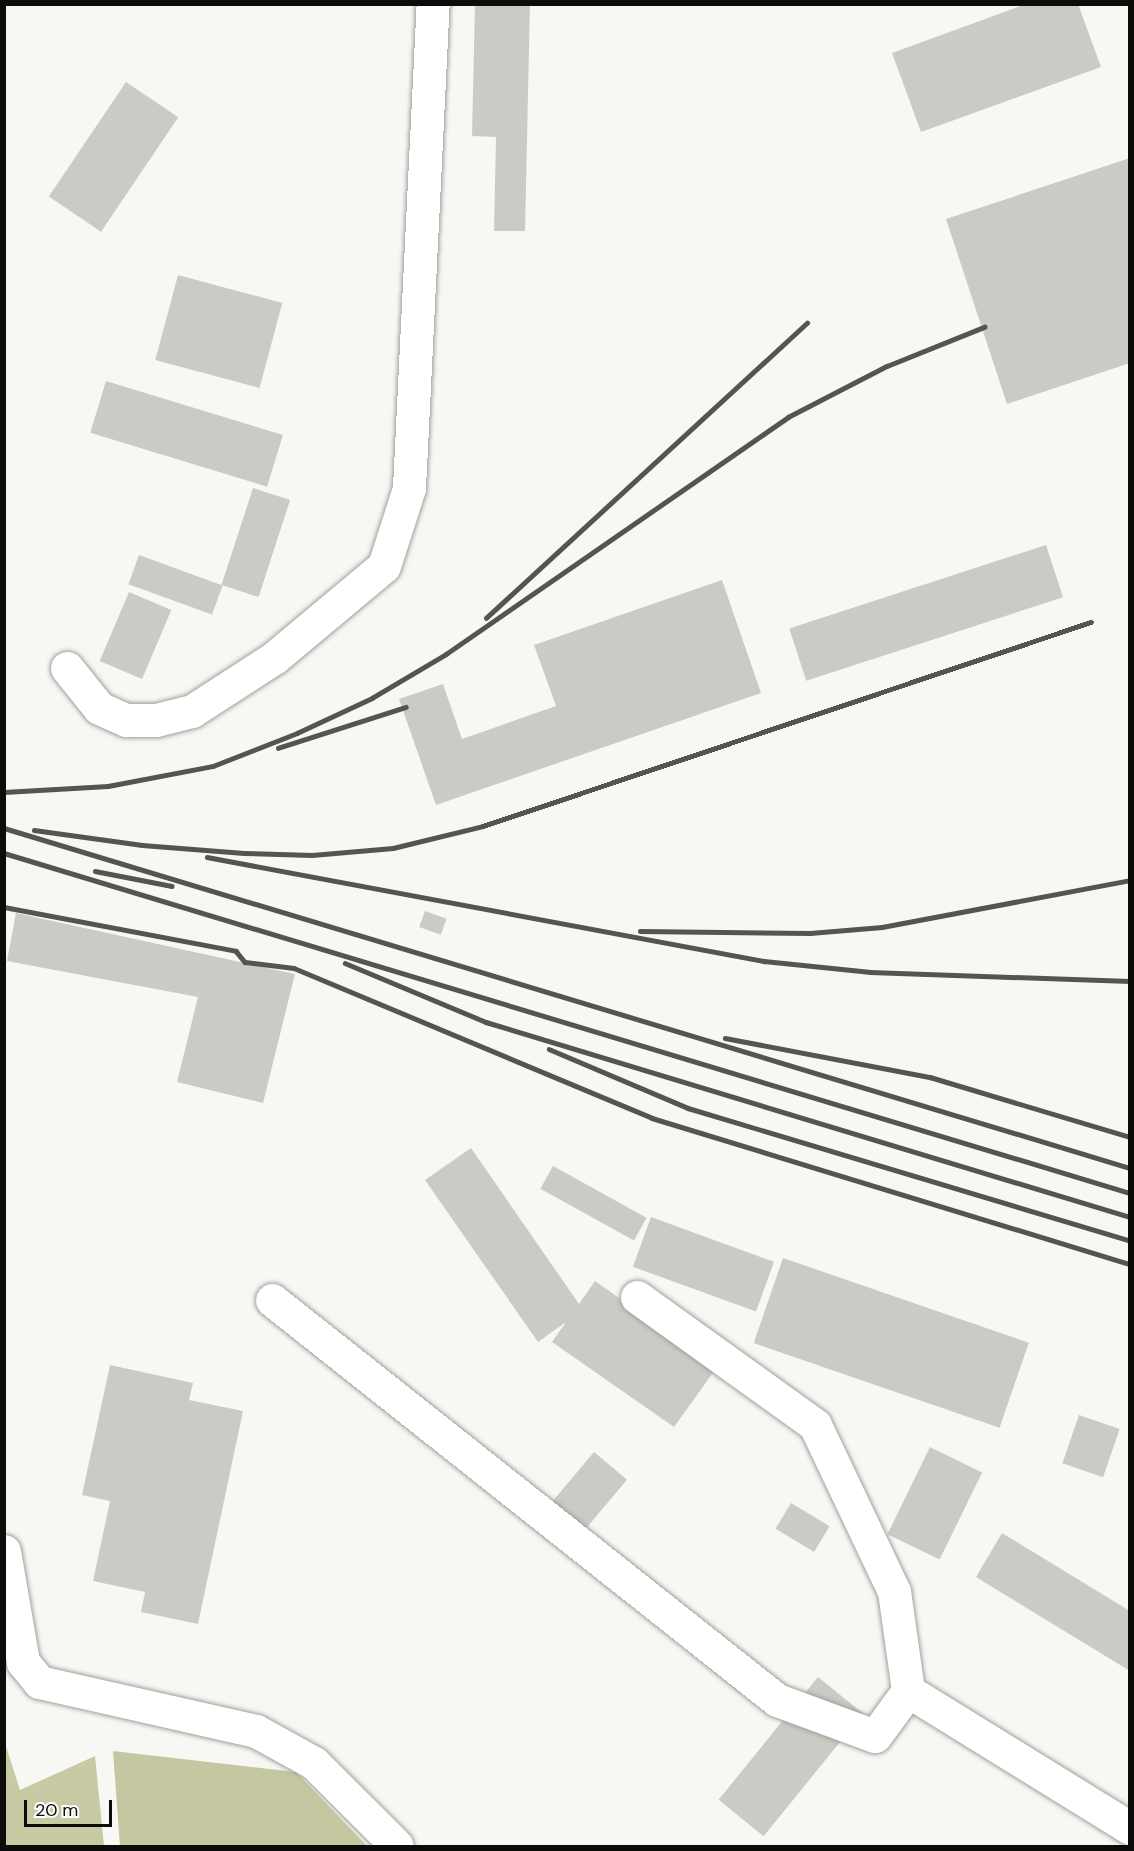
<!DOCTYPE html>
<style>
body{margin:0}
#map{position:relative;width:1134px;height:1851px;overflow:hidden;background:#f7f8f3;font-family:"DM Sans",sans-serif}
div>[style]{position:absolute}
.green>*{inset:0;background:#c7caa3}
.forest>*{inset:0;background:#c4c79f}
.building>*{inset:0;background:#cbcbc6;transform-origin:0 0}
.roads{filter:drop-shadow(0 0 2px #a0a19c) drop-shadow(0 0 2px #a0a19c)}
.minor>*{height:33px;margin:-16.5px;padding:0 16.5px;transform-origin:16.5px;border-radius:16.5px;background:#fff}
.rail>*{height:4.5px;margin:-2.25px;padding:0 2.25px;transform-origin:2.25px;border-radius:2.25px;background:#545452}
span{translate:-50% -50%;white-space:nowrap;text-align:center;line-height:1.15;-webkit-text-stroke:6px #fff;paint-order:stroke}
.frame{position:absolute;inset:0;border:6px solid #0c0c0b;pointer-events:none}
.scale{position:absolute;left:24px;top:1800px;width:88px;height:27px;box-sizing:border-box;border:3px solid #0c0c0b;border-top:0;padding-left:8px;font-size:18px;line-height:21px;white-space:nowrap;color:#0c0c0b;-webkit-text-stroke:4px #fff;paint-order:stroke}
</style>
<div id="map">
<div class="green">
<i style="clip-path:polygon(4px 1740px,20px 1790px,95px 1756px,104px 1846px,5px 1846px)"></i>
</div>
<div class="forest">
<i style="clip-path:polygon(113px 1751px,296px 1772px,367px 1846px,120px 1846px)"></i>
</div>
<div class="building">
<i style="clip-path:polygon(475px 4px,530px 4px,525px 231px,494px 231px,496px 137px,472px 136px)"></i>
<i style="clip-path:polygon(1026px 4px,1078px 4px,1101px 67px,921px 132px,892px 53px)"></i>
<i style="left:126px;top:82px;width:63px;height:138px;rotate:34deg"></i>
<i style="clip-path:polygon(1130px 158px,1130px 363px,1007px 404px,946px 219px)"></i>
<i style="left:178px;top:275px;width:108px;height:88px;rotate:15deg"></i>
<i style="left:106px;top:381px;width:185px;height:54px;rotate:17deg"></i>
<i style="left:253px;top:488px;width:39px;height:102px;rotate:18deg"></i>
<i style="left:1046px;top:545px;width:55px;height:270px;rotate:72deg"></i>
<i style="left:139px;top:555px;width:89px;height:31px;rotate:20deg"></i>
<i style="clip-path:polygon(722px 580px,761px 693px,436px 805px,399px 699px,443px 684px,462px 739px,556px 706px,534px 645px)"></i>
<i style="left:129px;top:592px;width:46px;height:75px;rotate:23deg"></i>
<i style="left:425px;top:911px;width:23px;height:17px;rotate:20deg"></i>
<i style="clip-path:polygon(16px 913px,295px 974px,263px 1103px,177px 1082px,198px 997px,7px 961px)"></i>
<i style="clip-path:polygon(471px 1148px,579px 1304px,595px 1281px,717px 1367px,674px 1427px,552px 1342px,566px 1322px,538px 1342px,425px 1180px)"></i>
<i style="left:553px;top:1166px;width:107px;height:26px;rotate:29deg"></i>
<i style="left:651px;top:1217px;width:131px;height:53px;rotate:20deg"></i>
<i style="left:783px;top:1258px;width:260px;height:90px;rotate:19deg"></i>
<i style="clip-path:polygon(110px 1365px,193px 1383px,189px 1400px,243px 1411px,198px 1624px,141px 1612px,145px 1592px,93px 1581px,110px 1501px,82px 1495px)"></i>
<i style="left:1079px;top:1415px;width:43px;height:51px;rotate:19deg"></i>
<i style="left:930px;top:1447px;width:58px;height:97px;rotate:26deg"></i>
<i style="left:594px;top:1452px;width:43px;height:67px;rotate:40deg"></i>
<i style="left:791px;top:1503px;width:45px;height:30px;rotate:31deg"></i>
<i style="clip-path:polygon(1002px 1533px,1130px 1611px,1130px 1671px,976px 1577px)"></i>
<i style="left:818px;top:1677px;width:58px;height:158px;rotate:39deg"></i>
</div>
<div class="roads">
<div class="minor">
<i style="left:67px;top:668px;width:51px;rotate:51.3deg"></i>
<i style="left:99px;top:708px;width:30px;rotate:24deg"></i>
<i style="left:126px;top:720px;width:30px"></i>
<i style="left:156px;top:720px;width:37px;rotate:-14deg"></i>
<i style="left:192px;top:711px;width:98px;rotate:-32.9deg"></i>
<i style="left:274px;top:658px;width:143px;rotate:-39.9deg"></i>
<i style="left:384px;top:566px;width:82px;rotate:-72.2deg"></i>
<i style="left:409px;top:488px;width:485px;rotate:-87.2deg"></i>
<i style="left:637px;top:1297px;width:219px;rotate:35.7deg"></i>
<i style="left:815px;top:1425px;width:184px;rotate:64.6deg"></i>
<i style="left:894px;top:1591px;width:101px;rotate:82deg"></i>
<i style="left:908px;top:1691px;width:261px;rotate:31.7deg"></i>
<i style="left:272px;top:1300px;width:644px;rotate:38.38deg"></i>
<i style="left:777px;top:1700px;width:104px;rotate:20.2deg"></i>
<i style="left:875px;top:1736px;width:56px;rotate:-53.7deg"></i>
<i style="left:4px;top:1551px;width:113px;rotate:80.3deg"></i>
<i style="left:23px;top:1662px;width:26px;rotate:51deg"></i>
<i style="left:39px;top:1682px;width:222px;rotate:12.7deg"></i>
<i style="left:256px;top:1731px;width:66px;rotate:28.9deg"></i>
<i style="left:314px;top:1763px;width:117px;rotate:45deg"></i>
</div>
</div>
<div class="rail">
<i style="left:486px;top:618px;width:436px;rotate:-42.6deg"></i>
<i style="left:278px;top:748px;width:134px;rotate:-17.8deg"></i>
<i style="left:4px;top:792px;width:104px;rotate:-3.3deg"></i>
<i style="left:108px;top:786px;width:107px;rotate:-10.8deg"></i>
<i style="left:213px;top:766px;width:90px;rotate:-21.4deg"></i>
<i style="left:297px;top:733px;width:83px;rotate:-25deg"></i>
<i style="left:372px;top:698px;width:86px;rotate:-30.7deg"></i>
<i style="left:446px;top:654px;width:416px;rotate:-34.7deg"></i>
<i style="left:788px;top:417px;width:111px;rotate:-27.3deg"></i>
<i style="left:887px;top:366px;width:105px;rotate:-21.9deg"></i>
<i style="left:4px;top:828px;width:1176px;rotate:16.8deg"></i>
<i style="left:34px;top:830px;width:109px;rotate:7.9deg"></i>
<i style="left:142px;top:845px;width:102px;rotate:4.5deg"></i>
<i style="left:244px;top:853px;width:68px;rotate:1.7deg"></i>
<i style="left:312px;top:855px;width:81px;rotate:-4.9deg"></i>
<i style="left:393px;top:848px;width:93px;rotate:-13.7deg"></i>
<i style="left:483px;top:826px;width:641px;rotate:-18.55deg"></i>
<i style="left:4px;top:853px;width:1176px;rotate:16.8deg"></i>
<i style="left:207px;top:857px;width:567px;rotate:10.58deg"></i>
<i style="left:764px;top:961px;width:107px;rotate:5.9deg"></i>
<i style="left:870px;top:972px;width:260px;rotate:2deg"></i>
<i style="left:95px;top:871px;width:78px;rotate:11deg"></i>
<i style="left:4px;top:907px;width:236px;rotate:10.7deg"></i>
<i style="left:236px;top:951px;width:14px;rotate:51deg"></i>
<i style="left:245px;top:962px;width:49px;rotate:7deg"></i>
<i style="left:294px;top:968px;width:388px;rotate:22.7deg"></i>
<i style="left:652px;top:1118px;width:500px;rotate:17deg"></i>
<i style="left:640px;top:931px;width:170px;rotate:0.7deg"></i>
<i style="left:810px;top:933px;width:72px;rotate:-4.8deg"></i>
<i style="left:882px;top:927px;width:252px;rotate:-10.7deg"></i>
<i style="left:345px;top:963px;width:153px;rotate:22.7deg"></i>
<i style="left:486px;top:1022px;width:673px;rotate:16.85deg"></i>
<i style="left:725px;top:1038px;width:209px;rotate:10.8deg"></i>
<i style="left:930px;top:1077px;width:209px;rotate:16.7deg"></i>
<i style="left:549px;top:1049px;width:151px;rotate:23deg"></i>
<i style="left:688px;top:1108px;width:462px;rotate:16.7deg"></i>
</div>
<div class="frame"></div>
<div class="scale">20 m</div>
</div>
